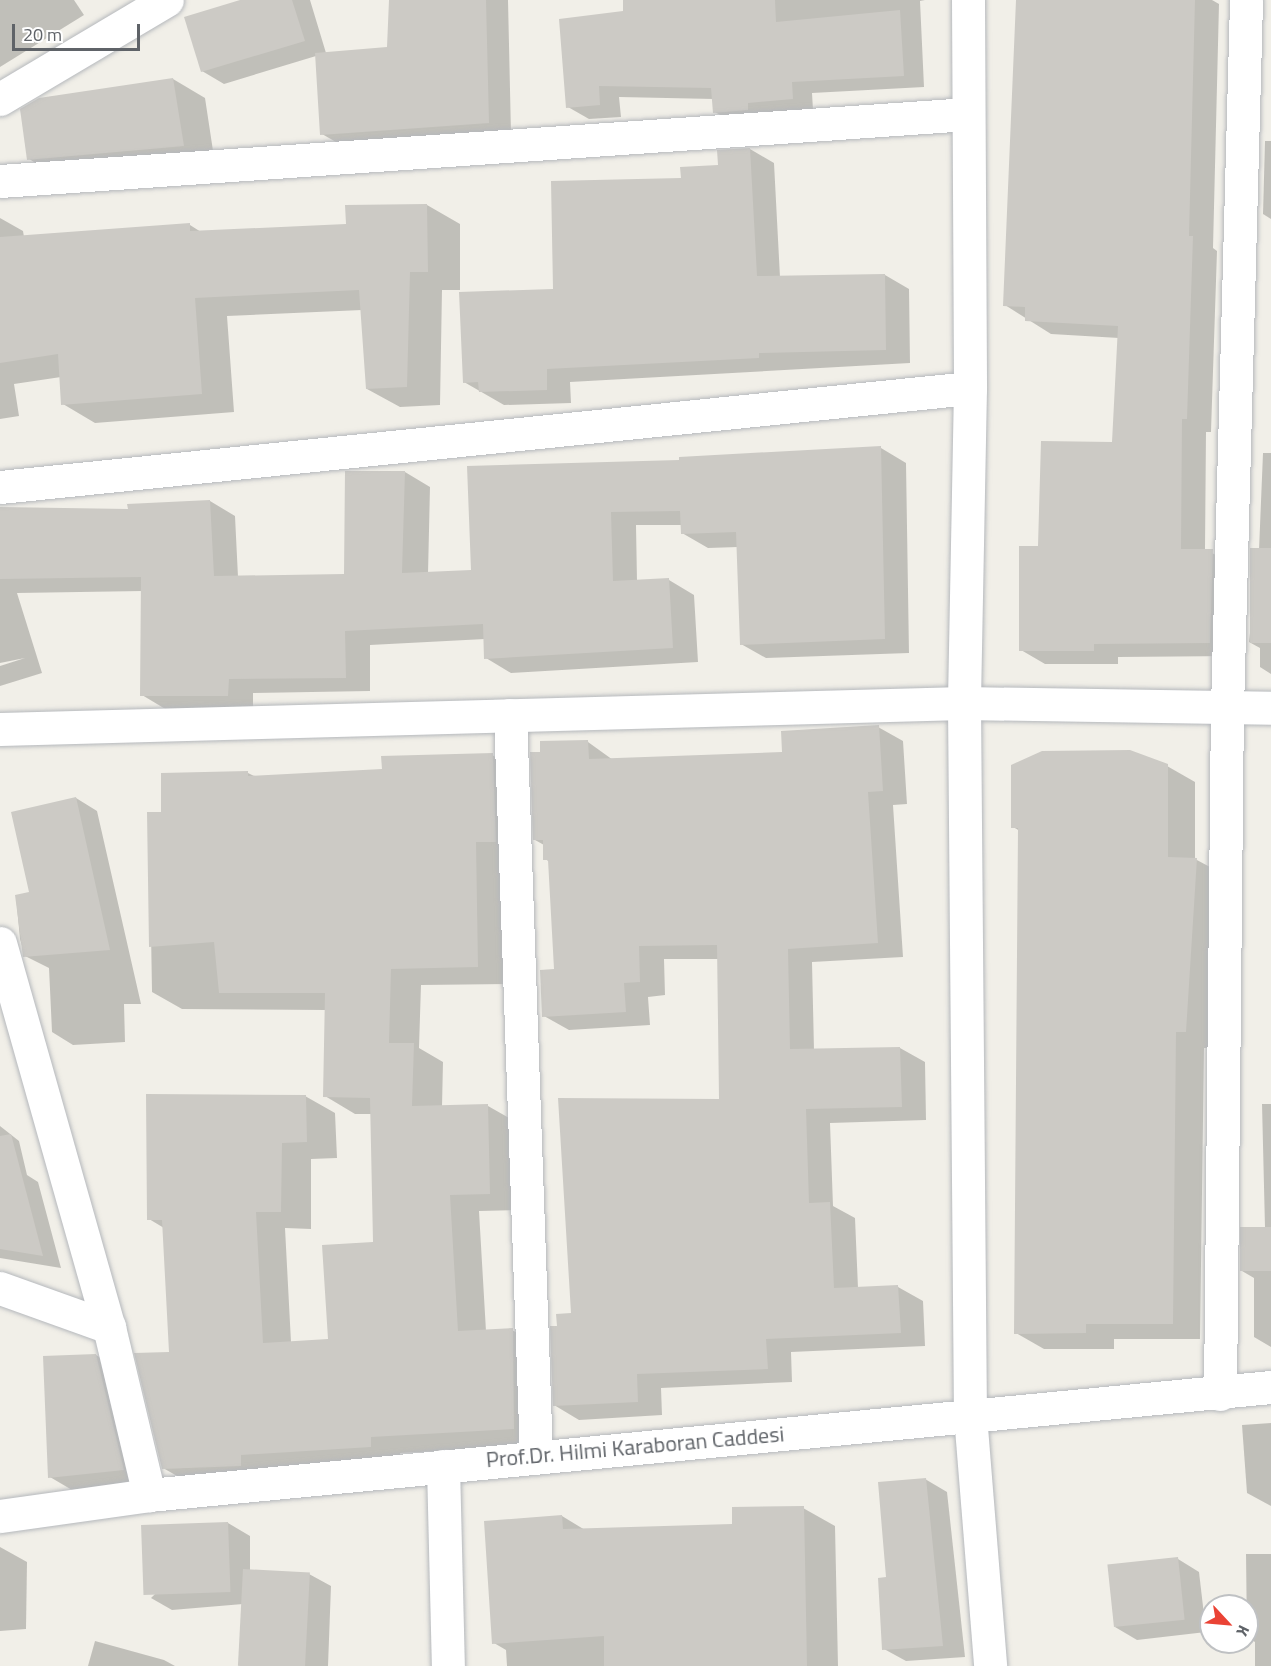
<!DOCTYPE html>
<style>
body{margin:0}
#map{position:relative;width:1271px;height:1666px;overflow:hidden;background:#f1efe8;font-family:"Titillium Web",sans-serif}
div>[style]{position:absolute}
.shadow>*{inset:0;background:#0003}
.building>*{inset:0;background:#cccac5;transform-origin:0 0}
.roads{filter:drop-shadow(0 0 2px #b5b8bc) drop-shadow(0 0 2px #b5b8bc)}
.minor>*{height:33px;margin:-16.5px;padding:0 16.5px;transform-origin:16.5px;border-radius:16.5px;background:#fff}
span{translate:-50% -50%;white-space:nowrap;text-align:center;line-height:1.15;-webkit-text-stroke:6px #fff;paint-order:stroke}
.street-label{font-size:22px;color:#5f6368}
.north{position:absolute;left:1199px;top:1594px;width:60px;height:60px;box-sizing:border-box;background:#fff;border:2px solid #bfc1c3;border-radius:50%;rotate:116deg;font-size:16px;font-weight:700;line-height:24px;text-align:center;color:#5f6368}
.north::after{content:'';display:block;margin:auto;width:21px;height:27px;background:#ea4335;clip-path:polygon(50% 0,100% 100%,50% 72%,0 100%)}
.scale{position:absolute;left:12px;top:24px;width:128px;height:27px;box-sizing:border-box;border:3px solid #5f6368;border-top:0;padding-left:8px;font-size:18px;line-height:21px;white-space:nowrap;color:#5f6368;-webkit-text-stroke:4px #fff;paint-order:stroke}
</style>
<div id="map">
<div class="shadow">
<i style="clip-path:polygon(0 0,74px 0,84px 15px,0 67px)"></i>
<i style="clip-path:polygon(245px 0,310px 0,326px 53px,389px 49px,390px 0,508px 0,511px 134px,343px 146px,322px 134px,316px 56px,224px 84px,202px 71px)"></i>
<i style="clip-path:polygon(624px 0,925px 0,920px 1px,924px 87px,812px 93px,813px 110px,736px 124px,715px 112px,714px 99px,619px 97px,621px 117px,589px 119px,568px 107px,625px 13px)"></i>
<i style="clip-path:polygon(1018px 0,1212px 0,1219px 4px,1213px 248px,1217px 251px,1211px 432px,1206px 432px,1205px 550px,1236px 564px,1234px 656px,1118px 657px,1118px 664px,1045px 664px,1021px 650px,1040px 547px,1113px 444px,1119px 338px,1051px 334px,1005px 305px)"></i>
<i style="clip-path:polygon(173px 79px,205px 98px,215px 164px,61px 178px,29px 159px)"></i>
<i style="clip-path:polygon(1265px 141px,1271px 141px,1271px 219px,1263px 214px)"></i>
<i style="clip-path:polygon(750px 149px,774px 163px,780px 277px,885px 275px,909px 289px,910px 363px,570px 382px,571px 403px,504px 405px,464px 382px,555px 290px,683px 179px,719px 167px)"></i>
<i style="clip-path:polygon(427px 205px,460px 224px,460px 290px,442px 290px,440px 405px,400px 407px,367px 389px,362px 310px,227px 316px,234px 412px,95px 423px,63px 404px,61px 377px,14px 384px,19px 416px,0 419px,0 218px,23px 231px,24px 237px,190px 225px,201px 232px,347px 225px)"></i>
<i style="clip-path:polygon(881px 448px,906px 463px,909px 653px,766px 658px,741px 644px,738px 547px,708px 548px,682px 533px,682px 525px,636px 525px,637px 581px,669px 580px,694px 595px,698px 662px,511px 673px,486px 658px,485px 639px,370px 645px,370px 691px,253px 693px,253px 710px,167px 710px,142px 695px,143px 591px,17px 593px,42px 673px,0 686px,0 666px,25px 658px,0 663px,0 509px,129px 510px,210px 501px,235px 516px,238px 577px,345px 576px,405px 472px,430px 487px,428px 574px,473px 571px,680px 461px)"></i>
<i style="clip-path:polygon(1263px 453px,1271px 453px,1271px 674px,1260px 667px,1260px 648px,1249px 642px,1259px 550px)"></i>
<i style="clip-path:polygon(878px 727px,903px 741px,907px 804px,893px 805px,903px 957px,812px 962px,814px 1050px,900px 1048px,925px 1062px,926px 1120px,830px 1123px,833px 1206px,855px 1218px,858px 1288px,898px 1287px,923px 1301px,925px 1346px,791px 1352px,792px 1382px,661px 1388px,662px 1415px,579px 1420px,554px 1405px,559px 1327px,573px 1315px,721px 1100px,719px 959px,664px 959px,665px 995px,648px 997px,650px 1025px,569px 1030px,544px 1016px,556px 970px,550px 862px,545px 859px,544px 845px,535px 840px,542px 753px,588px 742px,613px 760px,784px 753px)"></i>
<i style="clip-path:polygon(492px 755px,522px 772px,508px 984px,421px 985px,419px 1048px,443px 1062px,442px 1107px,488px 1106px,518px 1123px,519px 1210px,479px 1211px,486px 1331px,512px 1330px,542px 1347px,543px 1446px,400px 1453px,401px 1463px,193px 1485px,163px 1468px,171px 1353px,164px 1228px,149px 1219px,305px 1096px,335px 1113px,337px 1158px,311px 1159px,311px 1229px,285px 1228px,291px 1342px,330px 1340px,374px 1243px,372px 1114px,355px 1114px,325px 1096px,326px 1010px,182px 1009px,152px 992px,149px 813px,163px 813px,248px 773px,256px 777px,383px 771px)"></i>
<i style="clip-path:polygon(1167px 766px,1195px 782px,1195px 859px,1225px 875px,1214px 1048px,1204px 1048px,1200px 1339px,1114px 1339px,1114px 1349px,1044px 1349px,1016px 1333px,1020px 831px,1013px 827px)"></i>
<i style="clip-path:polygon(76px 798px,97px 811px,141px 1004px,124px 1004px,125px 1042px,73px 1045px,52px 1032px,49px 968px,25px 956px,20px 939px,16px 896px,31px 894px)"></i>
<i style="clip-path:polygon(1262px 1104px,1271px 1104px,1271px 1347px,1254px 1337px,1254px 1278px,1242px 1271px,1265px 1228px)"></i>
<i style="clip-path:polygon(0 1126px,19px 1141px,27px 1175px,38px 1182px,61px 1268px,0 1258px)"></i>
<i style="clip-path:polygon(96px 1355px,118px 1368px,145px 1482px,72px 1490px,50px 1477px)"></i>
<i style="clip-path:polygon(1271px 1423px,1271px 1506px,1247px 1493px,1242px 1425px)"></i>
<i style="clip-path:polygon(925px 1479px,947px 1492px,965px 1657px,906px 1661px,884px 1649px,887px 1579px)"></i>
<i style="clip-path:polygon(803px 1508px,835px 1526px,838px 1666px,507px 1666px,506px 1650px,494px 1643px,562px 1516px,585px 1530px,734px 1526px)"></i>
<i style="clip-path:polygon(228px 1523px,250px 1536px,250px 1570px,309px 1574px,331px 1586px,328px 1666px,240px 1666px,243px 1604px,172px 1610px,151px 1598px)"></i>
<i style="clip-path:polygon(0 1547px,27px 1562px,26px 1629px,0 1631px)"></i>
<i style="clip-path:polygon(1246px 1554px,1271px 1554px,1271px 1666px,1255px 1666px,1255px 1642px,1247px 1637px)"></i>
<i style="clip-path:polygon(1178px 1559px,1199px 1572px,1206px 1632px,1137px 1640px,1115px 1627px)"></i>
<i style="clip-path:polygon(95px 1641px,164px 1660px,175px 1666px,88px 1666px)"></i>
</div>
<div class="building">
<i style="clip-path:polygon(240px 0,292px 0,305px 41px,201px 72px,184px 17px)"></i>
<i style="clip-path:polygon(389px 0,486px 0,489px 123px,320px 135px,315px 53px,387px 47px)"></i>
<i style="clip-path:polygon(623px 0,775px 0,776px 22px,900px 10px,904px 76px,792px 82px,793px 99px,748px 103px,748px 110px,713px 113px,711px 88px,599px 86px,600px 105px,566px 108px,559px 19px,623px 11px)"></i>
<i style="clip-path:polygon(1016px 0,1195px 0,1189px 236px,1193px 236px,1187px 419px,1182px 419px,1181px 549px,1213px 549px,1210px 643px,1094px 644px,1094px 651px,1019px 651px,1019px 546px,1038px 546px,1041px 441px,1112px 442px,1118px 326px,1025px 321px,1025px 307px,1003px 306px)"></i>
<i style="clip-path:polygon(173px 78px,184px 146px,27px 160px,20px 109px,39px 98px)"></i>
<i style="clip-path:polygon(750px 148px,757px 276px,885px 274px,886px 350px,759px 353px,759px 358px,547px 369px,547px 390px,479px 392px,478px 382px,463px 383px,459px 292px,553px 289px,551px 181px,681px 178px,680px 167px,718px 165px,717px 150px)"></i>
<i style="clip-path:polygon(427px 204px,428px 272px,410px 272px,407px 387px,366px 389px,359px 290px,195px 298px,202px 394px,61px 405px,58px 354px,0 363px,0 237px,190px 223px,190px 231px,346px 224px,345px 205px)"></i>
<i style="clip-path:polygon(881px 446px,885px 639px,740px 645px,736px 532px,681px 534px,680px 511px,611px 512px,613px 581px,669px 578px,673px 648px,484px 659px,483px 624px,345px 631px,346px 678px,229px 679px,228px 696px,140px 696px,141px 577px,0 579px,0 507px,128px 509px,127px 504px,210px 500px,214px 576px,344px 574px,345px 471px,405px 471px,402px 573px,471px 570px,467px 466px,679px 460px,679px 457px)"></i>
<i style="left:1250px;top:548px;width:21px;height:95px"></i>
<i style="clip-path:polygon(879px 725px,883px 791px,868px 792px,878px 943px,788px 949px,790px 1049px,900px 1047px,902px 1107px,806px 1109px,809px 1203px,830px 1202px,834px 1288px,898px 1285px,901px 1333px,766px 1339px,768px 1369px,637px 1374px,638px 1402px,553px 1406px,550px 1326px,557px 1326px,556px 1314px,571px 1313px,558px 1098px,719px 1099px,717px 945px,639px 946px,640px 982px,624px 983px,626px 1012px,542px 1017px,540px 970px,554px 969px,548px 860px,543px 860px,543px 840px,533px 840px,530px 752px,540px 752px,540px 741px,588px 740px,589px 759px,782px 752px,781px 731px)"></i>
<i style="clip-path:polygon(1130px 750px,1168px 764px,1168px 857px,1197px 858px,1186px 1032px,1176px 1032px,1173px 1324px,1086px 1324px,1086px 1333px,1014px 1334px,1018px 828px,1011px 828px,1011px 765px,1042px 751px)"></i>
<i style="clip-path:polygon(493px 753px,496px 842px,476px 842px,478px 967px,391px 969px,389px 1043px,414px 1043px,412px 1106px,488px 1104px,490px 1194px,450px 1195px,458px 1331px,513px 1328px,514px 1429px,371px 1437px,371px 1447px,241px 1455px,241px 1466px,162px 1469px,134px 1353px,169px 1352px,162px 1220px,147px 1220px,146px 1094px,306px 1095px,307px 1142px,282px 1143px,281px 1212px,256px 1212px,263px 1343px,328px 1339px,322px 1245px,373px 1242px,370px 1098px,323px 1097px,325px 993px,219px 993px,214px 942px,149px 947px,147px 812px,161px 812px,161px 773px,248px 771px,248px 776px,382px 769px,381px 756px)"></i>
<i style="clip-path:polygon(76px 797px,110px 950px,23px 957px,15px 895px,29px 892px,11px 812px)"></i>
<i style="clip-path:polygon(11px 1134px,43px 1256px,0 1249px,0 1136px)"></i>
<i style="left:1271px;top:1227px;width:44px;height:31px;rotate:90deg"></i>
<i style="clip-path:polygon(96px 1354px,124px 1470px,48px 1478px,43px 1356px)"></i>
<i style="clip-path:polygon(926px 1478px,943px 1646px,882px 1650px,878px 1578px,886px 1577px,878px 1482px)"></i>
<i style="clip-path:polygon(804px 1506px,807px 1666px,604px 1666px,604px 1636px,492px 1644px,484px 1521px,562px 1515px,563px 1529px,732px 1524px,732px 1507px)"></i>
<i style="left:228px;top:1522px;width:70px;height:87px;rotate:88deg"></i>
<i style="left:1178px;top:1557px;width:63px;height:71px;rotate:84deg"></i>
<i style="left:243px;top:1569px;width:67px;height:97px;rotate:3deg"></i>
</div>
<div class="roads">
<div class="minor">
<i style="left:968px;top:0;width:388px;rotate:89.7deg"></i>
<i style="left:970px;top:388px;width:315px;rotate:91.1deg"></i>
<i style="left:964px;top:703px;width:712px;rotate:89.52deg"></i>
<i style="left:970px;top:1415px;width:252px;rotate:85.4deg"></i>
<i style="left:0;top:99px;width:194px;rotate:-30.7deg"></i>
<i style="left:0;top:181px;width:970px;rotate:-3.96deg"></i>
<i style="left:0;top:487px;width:975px;rotate:-5.83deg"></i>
<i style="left:510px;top:715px;width:741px;rotate:87.99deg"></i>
<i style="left:0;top:729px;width:964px;rotate:-1.54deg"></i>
<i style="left:964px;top:703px;width:307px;rotate:0.9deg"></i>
<i style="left:0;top:943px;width:399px;rotate:74.2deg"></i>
<i style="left:109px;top:1327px;width:173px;rotate:76.6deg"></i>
<i style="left:0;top:1288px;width:116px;rotate:19.7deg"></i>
<i style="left:1220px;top:1394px;width:686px;rotate:-89.42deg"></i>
<i style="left:1227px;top:708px;width:708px;rotate:-88.46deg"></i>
<i style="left:443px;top:1466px;width:200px;rotate:88.6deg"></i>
<i style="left:0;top:1516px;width:150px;rotate:-8deg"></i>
<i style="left:149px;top:1495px;width:1127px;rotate:-5.5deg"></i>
</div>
</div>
<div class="street-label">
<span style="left:635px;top:1447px;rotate:-5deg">Prof.Dr. Hilmi Karaboran Caddesi</span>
</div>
<div class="north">K</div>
<div class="scale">20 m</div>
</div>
